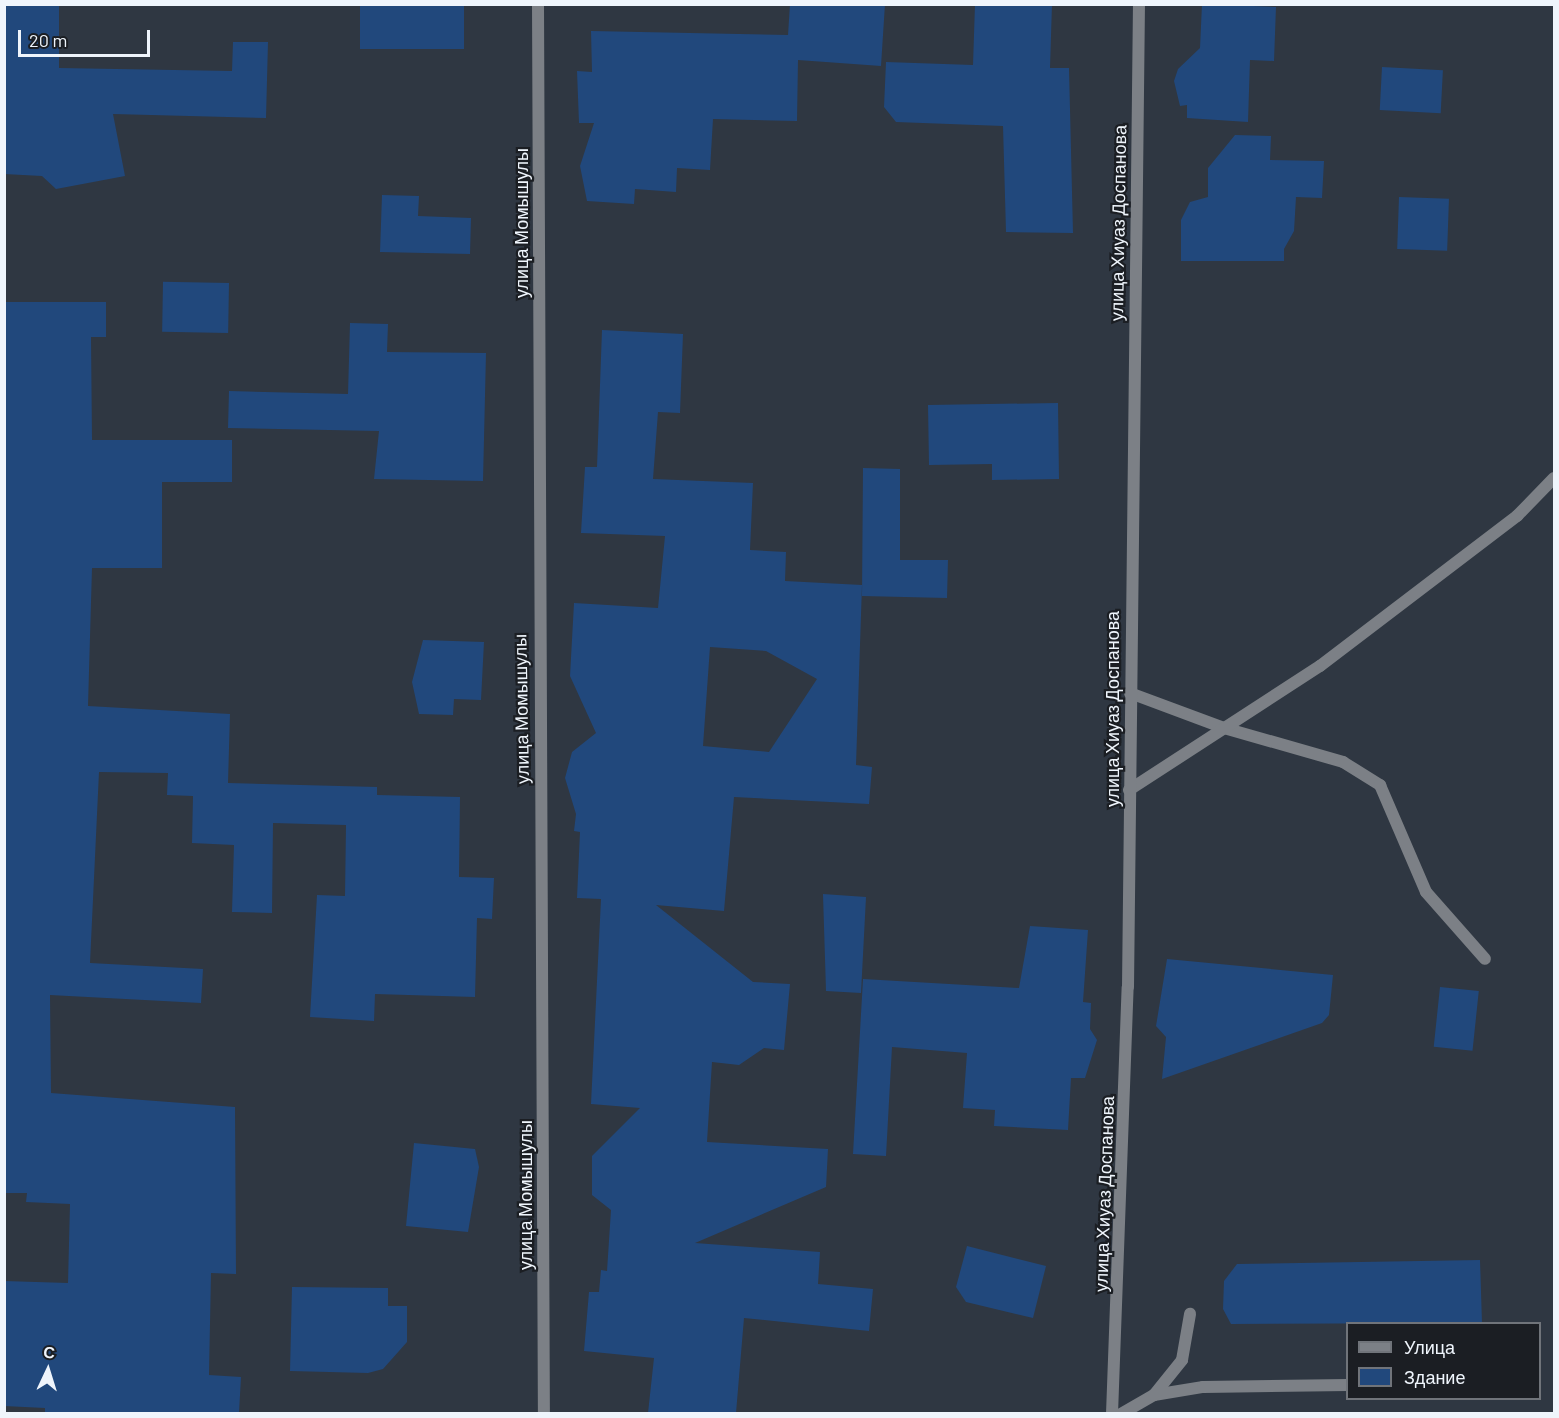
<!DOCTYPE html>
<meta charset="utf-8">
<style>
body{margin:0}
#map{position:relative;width:1559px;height:1418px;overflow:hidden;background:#2f3742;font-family:Barlow,sans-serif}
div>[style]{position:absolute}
.building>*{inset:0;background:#21487c;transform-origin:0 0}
.minor>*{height:12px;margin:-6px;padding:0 6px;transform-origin:6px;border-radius:6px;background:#7c8086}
span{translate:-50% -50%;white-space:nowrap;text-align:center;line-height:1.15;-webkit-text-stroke:4.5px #1b1e23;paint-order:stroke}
.street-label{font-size:18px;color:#eff5fc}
.frame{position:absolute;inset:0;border:6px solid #eff5fc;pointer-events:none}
.legend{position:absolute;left:1346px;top:1322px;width:195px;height:78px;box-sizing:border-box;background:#1b1e23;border:2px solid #70747a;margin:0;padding:8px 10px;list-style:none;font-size:18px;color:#eff5fc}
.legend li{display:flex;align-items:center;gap:12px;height:30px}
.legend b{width:30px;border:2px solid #70747a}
.north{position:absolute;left:18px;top:1340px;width:60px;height:60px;-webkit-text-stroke:4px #1b1e23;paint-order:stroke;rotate:4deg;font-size:16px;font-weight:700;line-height:24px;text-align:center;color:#eff5fc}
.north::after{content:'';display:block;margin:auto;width:21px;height:27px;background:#eff5fc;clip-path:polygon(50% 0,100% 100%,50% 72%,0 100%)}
.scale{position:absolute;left:18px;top:30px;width:132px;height:27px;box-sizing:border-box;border:3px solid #eff5fc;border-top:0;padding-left:8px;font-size:18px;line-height:21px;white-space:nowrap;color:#eff5fc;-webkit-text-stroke:4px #1b1e23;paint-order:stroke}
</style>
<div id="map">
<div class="building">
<i style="clip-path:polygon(4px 4px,59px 4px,59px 68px,232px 71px,233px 42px,268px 42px,266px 118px,113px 114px,125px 176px,56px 189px,42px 176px,4px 174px)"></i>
<i style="left:360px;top:4px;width:104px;height:45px"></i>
<i style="clip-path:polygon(790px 4px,885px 4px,881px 66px,798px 60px,797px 121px,713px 119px,710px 170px,677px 168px,676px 192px,635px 189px,634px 204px,587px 201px,580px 166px,594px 123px,579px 123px,577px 71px,592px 72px,591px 31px,788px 35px)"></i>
<i style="clip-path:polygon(975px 4px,1052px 4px,1050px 68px,1069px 68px,1073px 233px,1006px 232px,1003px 126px,896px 122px,884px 107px,886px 62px,973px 65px)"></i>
<i style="clip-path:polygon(1202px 4px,1276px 7px,1274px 61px,1250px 60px,1248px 122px,1187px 118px,1187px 105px,1180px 106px,1174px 81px,1178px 69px,1200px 48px)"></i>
<i style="left:1382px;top:67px;width:61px;height:43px;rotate:3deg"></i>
<i style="clip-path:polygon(1235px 135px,1271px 136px,1270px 160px,1324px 161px,1322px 198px,1296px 197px,1294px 231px,1284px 249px,1284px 261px,1181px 261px,1181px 220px,1190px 202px,1208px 197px,1208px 168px)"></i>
<i style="clip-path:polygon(382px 195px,419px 196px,418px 216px,471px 218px,470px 254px,380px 252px)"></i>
<i style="left:1399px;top:197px;width:50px;height:52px;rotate:2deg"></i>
<i style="left:229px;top:283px;width:50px;height:66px;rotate:91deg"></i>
<i style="clip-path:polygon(4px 302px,106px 302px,106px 337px,91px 337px,92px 440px,232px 440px,232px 482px,162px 482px,162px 568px,92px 568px,88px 706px,230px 714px,228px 783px,377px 787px,377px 795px,460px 797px,459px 877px,494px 878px,492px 919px,477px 918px,475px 997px,375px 994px,374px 1021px,310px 1017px,317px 895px,345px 896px,346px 825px,273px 823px,272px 913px,232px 912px,234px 845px,192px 843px,193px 796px,167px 795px,168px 773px,99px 772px,90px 963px,203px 969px,201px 1003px,50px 995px,51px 1093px,235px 1107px,236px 1274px,211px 1273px,209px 1375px,241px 1377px,239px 1413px,45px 1413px,45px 1408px,4px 1406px,4px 1281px,68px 1283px,70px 1204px,26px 1202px,27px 1193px,4px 1193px)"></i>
<i style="clip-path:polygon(350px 323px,388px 324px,387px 352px,486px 353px,483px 481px,374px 479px,379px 431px,228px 428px,229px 391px,348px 394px)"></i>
<i style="clip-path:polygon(evenodd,602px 330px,683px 334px,680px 413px,658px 412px,653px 479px,753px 483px,750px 550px,786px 552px,785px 581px,862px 585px,856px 765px,872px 767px,869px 804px,734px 797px,724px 911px,656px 905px,753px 982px,790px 984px,784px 1050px,764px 1048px,739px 1065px,712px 1062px,707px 1142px,828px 1149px,826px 1187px,695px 1243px,820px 1252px,818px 1284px,873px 1289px,869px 1331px,744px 1318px,736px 1413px,648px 1413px,654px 1358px,584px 1351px,589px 1292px,599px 1292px,601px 1270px,607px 1271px,611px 1210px,592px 1195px,592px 1156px,640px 1108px,591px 1104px,601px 899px,577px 898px,580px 832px,574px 831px,576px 814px,565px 778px,572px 752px,596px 733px,570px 676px,574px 603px,658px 608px,665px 536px,581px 533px,585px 467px,597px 467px,602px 330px,710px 647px,766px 651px,817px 679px,769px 752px,703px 746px,710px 647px)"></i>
<i style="clip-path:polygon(1058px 403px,1059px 479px,992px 480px,992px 464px,929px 465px,928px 405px)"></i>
<i style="clip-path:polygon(863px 468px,900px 469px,900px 560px,948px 560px,947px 598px,862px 596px)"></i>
<i style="clip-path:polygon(423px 640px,484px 642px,481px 700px,454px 699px,453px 715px,419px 714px,412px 682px)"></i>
<i style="clip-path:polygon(823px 894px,866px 897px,861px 993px,826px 991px)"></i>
<i style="clip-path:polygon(1030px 926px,1088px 930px,1083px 1002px,1091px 1003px,1090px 1029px,1097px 1040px,1085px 1078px,1071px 1078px,1068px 1130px,994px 1126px,995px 1110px,963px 1108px,967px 1053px,892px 1047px,886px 1156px,853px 1154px,863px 979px,1019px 988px)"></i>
<i style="clip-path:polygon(1167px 959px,1333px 975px,1329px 1015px,1322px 1023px,1162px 1079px,1166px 1037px,1156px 1026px)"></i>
<i style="left:1440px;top:987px;width:39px;height:60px;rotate:6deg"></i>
<i style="clip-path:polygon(414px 1143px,475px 1149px,479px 1167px,468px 1232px,406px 1226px)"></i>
<i style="clip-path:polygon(967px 1246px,1046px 1266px,1033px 1318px,966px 1302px,956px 1287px)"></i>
<i style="clip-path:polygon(1480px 1260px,1482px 1323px,1231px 1324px,1223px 1309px,1224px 1281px,1237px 1264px)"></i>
<i style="clip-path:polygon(292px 1287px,388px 1288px,388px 1306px,407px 1306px,407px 1342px,383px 1369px,368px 1373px,290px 1371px)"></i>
</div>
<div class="minor">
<i style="left:538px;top:4px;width:1410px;rotate:89.76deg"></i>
<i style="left:1130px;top:693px;width:100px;rotate:20.4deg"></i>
<i style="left:1224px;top:728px;width:124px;rotate:15.9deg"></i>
<i style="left:1343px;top:762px;width:44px;rotate:31.9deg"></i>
<i style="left:1380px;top:785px;width:116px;rotate:66.7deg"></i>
<i style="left:1426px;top:892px;width:89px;rotate:48.6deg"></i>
<i style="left:1129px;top:790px;width:228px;rotate:-33deg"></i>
<i style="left:1320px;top:666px;width:248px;rotate:-37.3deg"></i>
<i style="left:1517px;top:516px;width:53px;rotate:-45.8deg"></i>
<i style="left:1154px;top:1395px;width:50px;rotate:-9.3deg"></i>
<i style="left:1203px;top:1387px;width:145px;rotate:-0.8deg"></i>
<i style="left:1112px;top:1414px;width:427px;rotate:-87.9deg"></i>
<i style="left:1128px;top:987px;width:983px;rotate:-89.36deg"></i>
<i style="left:1121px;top:1414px;width:38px;rotate:-30deg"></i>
<i style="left:1154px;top:1395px;width:45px;rotate:-51.3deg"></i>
<i style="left:1182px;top:1360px;width:47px;rotate:-80.1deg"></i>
</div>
<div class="street-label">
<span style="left:521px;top:223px;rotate:-90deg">улица Момышулы</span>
<span style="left:1118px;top:223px;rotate:-89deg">улица Хиуаз Доспанова</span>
<span style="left:521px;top:709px;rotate:-91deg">улица Момышулы</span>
<span style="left:1112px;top:709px;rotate:-90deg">улица Хиуаз Доспанова</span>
<span style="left:1104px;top:1194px;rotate:-88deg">улица Хиуаз Доспанова</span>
<span style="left:525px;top:1195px;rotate:-90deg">улица Момышулы</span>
</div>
<div class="frame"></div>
<ul class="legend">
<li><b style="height:8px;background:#7c8086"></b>Улица</li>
<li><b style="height:16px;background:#21487c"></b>Здание</li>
</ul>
<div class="north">С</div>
<div class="scale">20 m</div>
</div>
